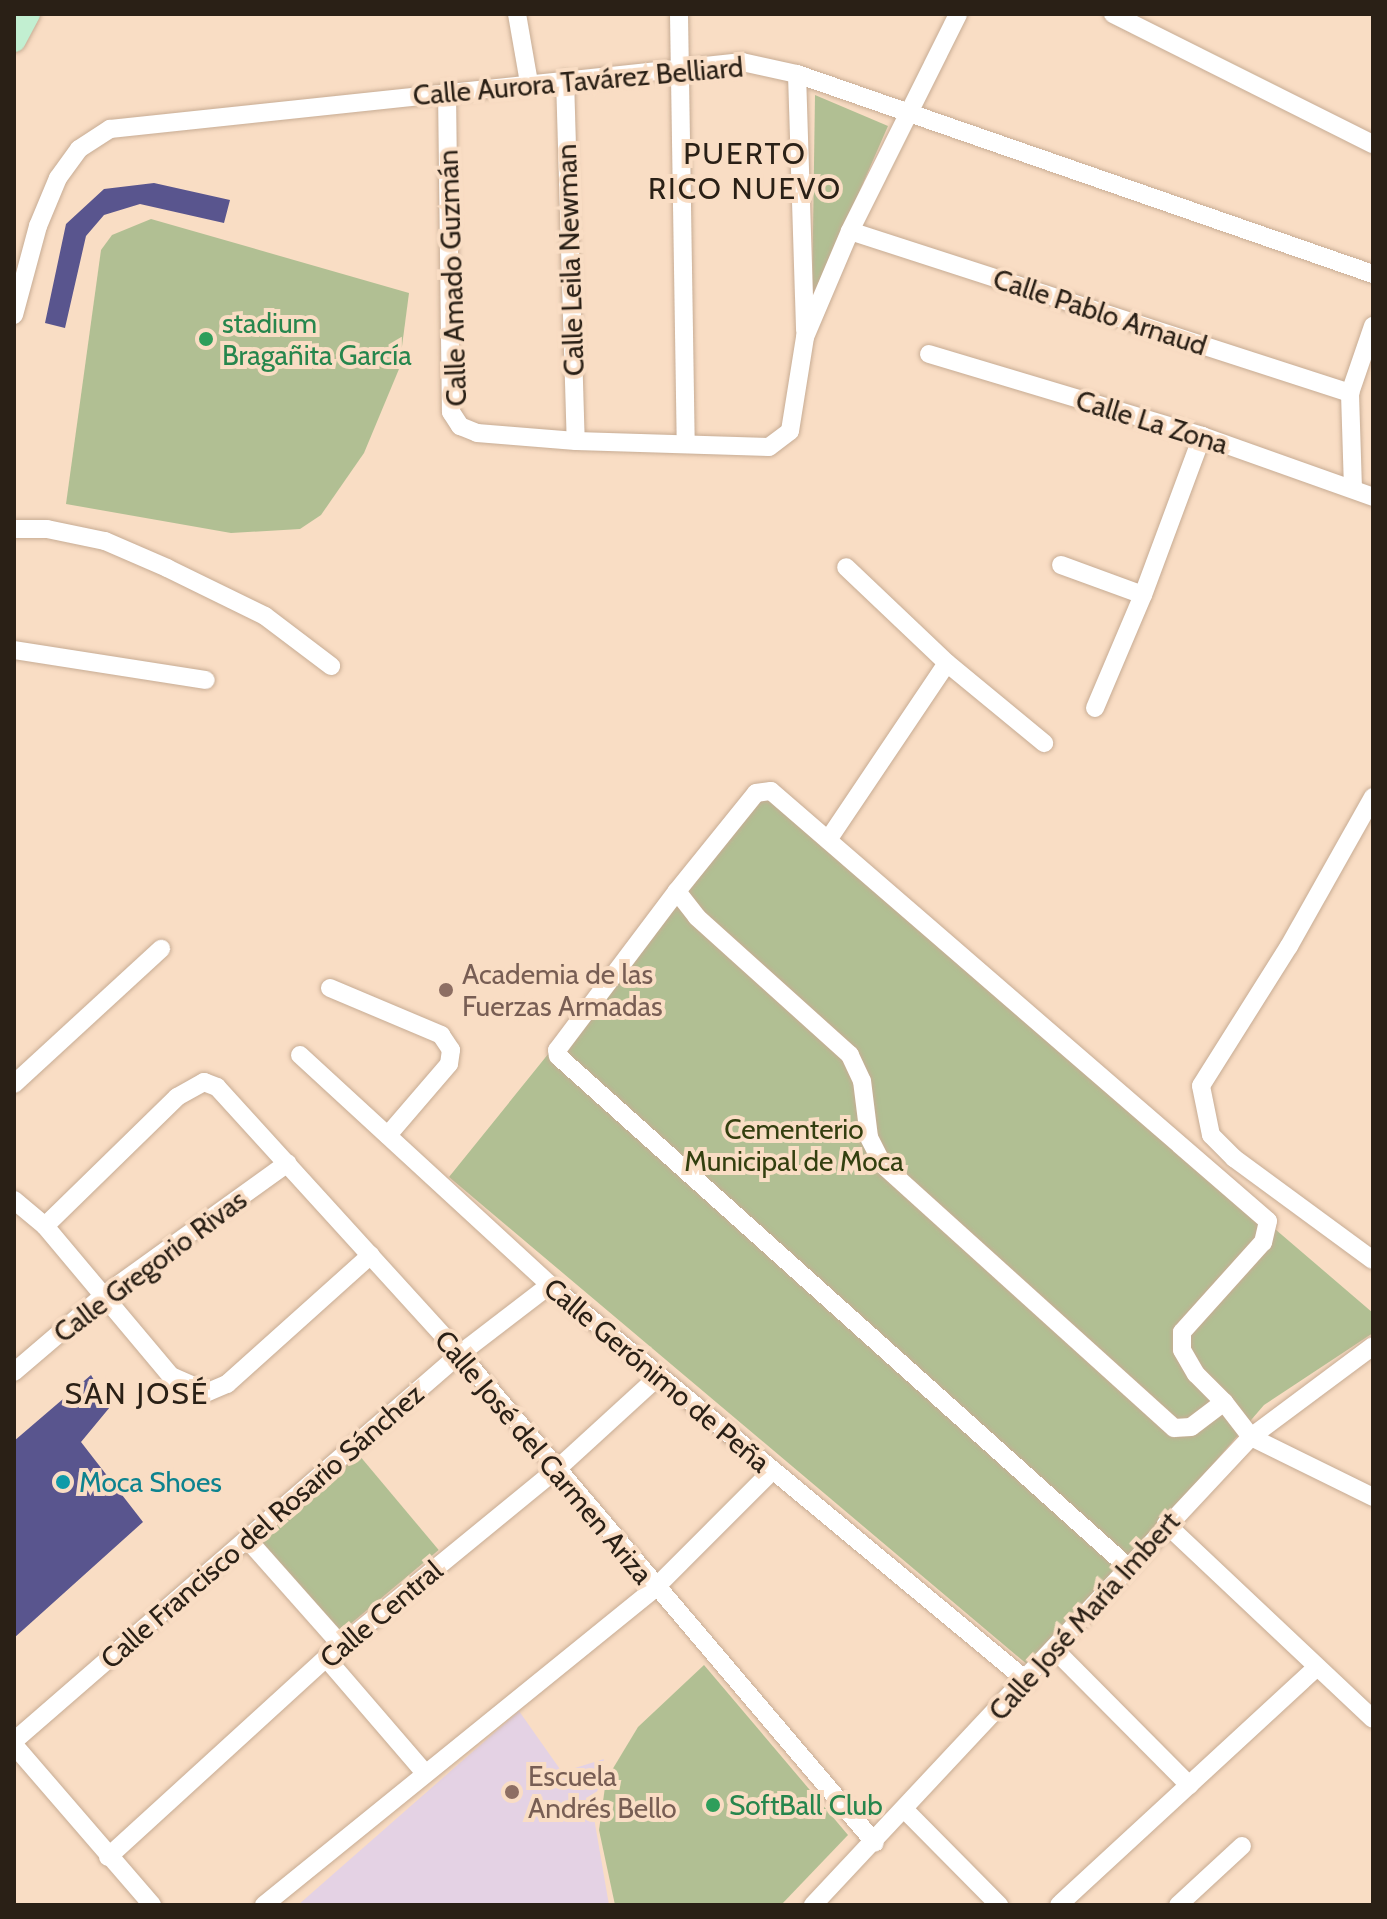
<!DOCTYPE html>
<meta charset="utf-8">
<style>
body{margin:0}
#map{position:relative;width:1387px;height:1919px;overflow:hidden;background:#f9ddc4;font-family:Cabin,sans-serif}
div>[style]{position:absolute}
.education>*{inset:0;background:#e4d2e4}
.green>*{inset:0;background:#b1bf93;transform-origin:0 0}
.building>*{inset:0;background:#59558e}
.roads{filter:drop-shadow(0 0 2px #c7ac94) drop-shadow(0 0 2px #c7ac94)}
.minor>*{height:18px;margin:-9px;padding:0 9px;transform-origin:9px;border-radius:9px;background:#fff}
.major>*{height:24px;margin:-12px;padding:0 12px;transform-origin:12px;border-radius:12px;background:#c2efd1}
.dots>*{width:22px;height:22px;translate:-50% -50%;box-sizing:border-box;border:4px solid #f9ddc4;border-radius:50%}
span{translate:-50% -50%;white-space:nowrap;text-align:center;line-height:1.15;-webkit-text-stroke:8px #f9ddc4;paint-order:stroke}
.street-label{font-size:28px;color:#2a2016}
.leisure-label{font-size:28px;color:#27864d}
.left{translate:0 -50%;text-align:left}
.education-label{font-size:28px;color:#785e54}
.park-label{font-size:28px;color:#333f0f}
.culture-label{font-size:28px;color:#0d838f}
.neighbourhood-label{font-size:30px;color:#2a2016;letter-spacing:2px}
.frame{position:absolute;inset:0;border:16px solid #2a2016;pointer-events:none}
</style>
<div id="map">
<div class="education">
<i style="clip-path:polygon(519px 1711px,562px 1772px,604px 1759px,593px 1812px,609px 1905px,298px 1905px)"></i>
</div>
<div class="green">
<i style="clip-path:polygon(815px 95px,888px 126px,812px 300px)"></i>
<i style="clip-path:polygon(151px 219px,409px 293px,399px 369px,364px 453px,321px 515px,300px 529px,231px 533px,66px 504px,101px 250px,112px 235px)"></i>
<i style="clip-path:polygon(762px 789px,1373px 1313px,1373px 1333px,1264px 1405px,1035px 1671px,449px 1177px)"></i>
<i style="left:359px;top:1455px;width:124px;height:134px;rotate:50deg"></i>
<i style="clip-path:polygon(704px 1665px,848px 1835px,781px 1905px,615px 1905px,599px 1830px,606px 1780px,638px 1727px)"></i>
</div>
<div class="building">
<i style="clip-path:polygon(154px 183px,230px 200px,224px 223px,140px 204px,104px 215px,86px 236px,65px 328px,45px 323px,66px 224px,104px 189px)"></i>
<i style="clip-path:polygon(91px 1375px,110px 1407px,81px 1442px,143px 1522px,14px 1638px,14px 1441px)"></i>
</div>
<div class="roads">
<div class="minor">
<i style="left:517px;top:14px;width:70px;rotate:80.1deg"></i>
<i style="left:679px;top:14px;width:427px;rotate:89.1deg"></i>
<i style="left:1113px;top:14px;width:291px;rotate:26.6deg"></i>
<i style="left:797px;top:74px;width:257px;rotate:88.2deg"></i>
<i style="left:565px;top:79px;width:362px;rotate:88.3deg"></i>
<i style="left:447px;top:91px;width:321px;rotate:89.3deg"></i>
<i style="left:451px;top:412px;width:17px;rotate:57deg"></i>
<i style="left:460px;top:426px;width:18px;rotate:22deg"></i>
<i style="left:477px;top:433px;width:99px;rotate:4.6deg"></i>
<i style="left:576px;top:441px;width:193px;rotate:1.8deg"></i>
<i style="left:769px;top:447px;width:26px;rotate:-37deg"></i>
<i style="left:790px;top:431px;width:95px;rotate:-80.9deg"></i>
<i style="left:805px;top:337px;width:115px;rotate:-67deg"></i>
<i style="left:850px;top:231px;width:242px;rotate:-63.5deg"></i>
<i style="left:850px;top:231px;width:526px;rotate:17.95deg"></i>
<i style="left:14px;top:315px;width:92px;rotate:-74.9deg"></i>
<i style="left:38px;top:226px;width:52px;rotate:-67.4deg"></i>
<i style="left:58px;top:178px;width:36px;rotate:-54deg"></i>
<i style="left:79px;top:149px;width:37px;rotate:-33deg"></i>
<i style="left:110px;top:129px;width:636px;rotate:-6.05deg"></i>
<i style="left:742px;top:62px;width:56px;rotate:12.3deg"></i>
<i style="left:797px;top:74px;width:610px;rotate:19.15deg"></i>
<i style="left:929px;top:354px;width:285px;rotate:16.7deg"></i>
<i style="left:1202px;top:436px;width:182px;rotate:19.6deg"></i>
<i style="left:1353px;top:489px;width:96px;rotate:-91.8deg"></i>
<i style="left:1350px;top:393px;width:71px;rotate:-71.1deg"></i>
<i style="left:14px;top:529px;width:33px"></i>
<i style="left:47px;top:529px;width:59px;rotate:11.7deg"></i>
<i style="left:105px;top:541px;width:68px;rotate:23.5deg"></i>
<i style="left:167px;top:568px;width:109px;rotate:26.1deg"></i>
<i style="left:265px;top:616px;width:83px;rotate:37.1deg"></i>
<i style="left:1061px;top:565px;width:87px;rotate:20.1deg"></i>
<i style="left:1143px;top:595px;width:170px;rotate:-69.6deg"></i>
<i style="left:14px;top:650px;width:194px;rotate:8.9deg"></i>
<i style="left:947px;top:663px;width:126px;rotate:39.5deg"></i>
<i style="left:1095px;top:708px;width:123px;rotate:-67deg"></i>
<i style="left:1373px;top:797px;width:171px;rotate:119.4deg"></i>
<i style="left:1289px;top:946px;width:165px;rotate:122.2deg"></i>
<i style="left:1201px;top:1086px;width:50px;rotate:78.5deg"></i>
<i style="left:1211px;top:1135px;width:33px;rotate:45deg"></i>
<i style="left:1234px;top:1158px;width:172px;rotate:36.3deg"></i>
<i style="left:828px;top:840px;width:213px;rotate:-56.1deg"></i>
<i style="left:947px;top:663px;width:139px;rotate:-136.5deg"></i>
<i style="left:677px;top:891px;width:199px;rotate:127deg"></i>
<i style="left:557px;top:1050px;width:6px;rotate:81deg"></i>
<i style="left:558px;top:1056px;width:766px;rotate:41.88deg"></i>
<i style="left:330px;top:988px;width:121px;rotate:22.9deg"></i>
<i style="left:441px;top:1035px;width:18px;rotate:56deg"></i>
<i style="left:451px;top:1050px;width:14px;rotate:98deg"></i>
<i style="left:449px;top:1064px;width:94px;rotate:130.7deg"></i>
<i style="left:300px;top:1055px;width:340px;rotate:42.6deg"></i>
<i style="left:550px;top:1285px;width:620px;rotate:39.7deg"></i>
<i style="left:14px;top:1084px;width:200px;rotate:-42.6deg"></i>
<i style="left:14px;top:1200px;width:40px;rotate:40deg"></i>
<i style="left:45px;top:1226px;width:196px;rotate:50deg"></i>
<i style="left:171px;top:1376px;width:40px;rotate:23.4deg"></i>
<i style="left:208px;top:1392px;width:21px;rotate:-23deg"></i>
<i style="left:227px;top:1384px;width:193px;rotate:-41.9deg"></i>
<i style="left:45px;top:1226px;width:185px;rotate:-44.3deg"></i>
<i style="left:177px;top:1097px;width:31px;rotate:-29deg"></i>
<i style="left:204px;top:1082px;width:14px;rotate:21deg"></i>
<i style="left:217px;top:1087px;width:361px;rotate:47.7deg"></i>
<i style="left:460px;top:1354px;width:641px;rotate:49.68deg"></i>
<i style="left:14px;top:1372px;width:118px;rotate:-40.5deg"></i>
<i style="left:104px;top:1295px;width:226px;rotate:-35.7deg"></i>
<i style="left:1224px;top:1402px;width:41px;rotate:142.9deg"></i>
<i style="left:1191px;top:1427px;width:17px;rotate:177deg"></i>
<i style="left:1174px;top:1428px;width:392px;rotate:-137.9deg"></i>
<i style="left:883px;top:1165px;width:31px;rotate:-117deg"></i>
<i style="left:869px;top:1137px;width:56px;rotate:-97.1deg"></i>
<i style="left:862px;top:1081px;width:29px;rotate:-115deg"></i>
<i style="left:850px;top:1055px;width:206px;rotate:-138deg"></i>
<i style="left:697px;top:917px;width:33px;rotate:-128deg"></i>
<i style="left:677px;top:891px;width:126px;rotate:-51.1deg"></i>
<i style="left:756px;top:793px;width:15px;rotate:-8deg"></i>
<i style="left:771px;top:791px;width:657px;rotate:40.87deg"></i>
<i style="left:1268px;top:1221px;width:22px;rotate:103deg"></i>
<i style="left:1263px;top:1242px;width:121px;rotate:132deg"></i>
<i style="left:1182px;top:1332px;width:18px;rotate:90deg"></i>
<i style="left:1182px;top:1350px;width:28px;rotate:60deg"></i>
<i style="left:1196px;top:1374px;width:40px;rotate:45deg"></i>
<i style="left:1224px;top:1402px;width:44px;rotate:52.4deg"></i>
<i style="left:1251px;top:1437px;width:136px;rotate:26.2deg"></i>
<i style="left:1166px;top:1524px;width:284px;rotate:43.3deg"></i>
<i style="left:248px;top:1540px;width:142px;rotate:48.4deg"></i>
<i style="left:1054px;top:1649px;width:192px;rotate:45.2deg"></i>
<i style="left:326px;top:1658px;width:150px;rotate:49.3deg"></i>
<i style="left:14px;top:1741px;width:590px;rotate:-40.95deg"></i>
<i style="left:460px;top:1354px;width:113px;rotate:-37.5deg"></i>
<i style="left:14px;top:1745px;width:211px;rotate:49.2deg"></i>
<i style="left:905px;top:1810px;width:134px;rotate:45.3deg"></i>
<i style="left:108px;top:1857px;width:295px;rotate:-42.4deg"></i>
<i style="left:326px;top:1658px;width:297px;rotate:-39.3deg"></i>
<i style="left:556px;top:1470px;width:139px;rotate:-42.4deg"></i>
<i style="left:264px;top:1905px;width:502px;rotate:-39.02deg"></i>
<i style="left:654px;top:1589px;width:165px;rotate:-45deg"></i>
<i style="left:813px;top:1905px;width:641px;rotate:-46.9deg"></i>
<i style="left:1251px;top:1437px;width:152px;rotate:-36.7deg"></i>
<i style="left:1059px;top:1905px;width:348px;rotate:-42.7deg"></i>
<i style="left:1178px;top:1905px;width:87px;rotate:-42.7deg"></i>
</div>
<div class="major">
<i style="left:14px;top:40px;width:30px;rotate:-62deg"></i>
</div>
</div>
<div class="dots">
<i style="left:206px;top:339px;background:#2e9e5b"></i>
<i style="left:446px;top:990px;background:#8d6e63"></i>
<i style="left:63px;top:1482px;background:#0f9aa8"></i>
<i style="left:512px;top:1792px;background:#8d6e63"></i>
<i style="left:713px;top:1805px;background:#2e9e5b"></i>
</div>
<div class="street-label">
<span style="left:578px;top:81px;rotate:-5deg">Calle Aurora Tavárez Belliard</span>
<span style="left:570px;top:260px;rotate:-92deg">Calle Leila Newman</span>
<span style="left:452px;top:278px;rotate:-92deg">Calle Amado Guzmán</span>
<span style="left:1100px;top:312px;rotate:18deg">Calle Pablo Arnaud</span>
<span style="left:1152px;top:422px;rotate:17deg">Calle La Zona</span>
<span style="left:150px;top:1266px;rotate:-37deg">Calle Gregorio Rivas</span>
<span style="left:657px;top:1375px;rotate:40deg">Calle Gerónimo de Peña</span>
<span style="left:544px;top:1457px;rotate:50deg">Calle José del Carmen Ariza</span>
<span style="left:262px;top:1526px;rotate:-41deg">Calle Francisco del Rosario Sánchez</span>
<span style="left:381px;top:1614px;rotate:-40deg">Calle Central</span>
<span style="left:1084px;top:1616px;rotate:-48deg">Calle José María Imbert</span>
</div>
<div class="leisure-label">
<span class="left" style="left:222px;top:339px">stadium<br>Bragañita García</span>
<span class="left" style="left:729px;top:1805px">SoftBall Club</span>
</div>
<div class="education-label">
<span class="left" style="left:462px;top:990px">Academia de las<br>Fuerzas Armadas</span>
<span class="left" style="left:528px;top:1792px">Escuela<br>Andrés Bello</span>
</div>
<div class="park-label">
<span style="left:794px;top:1145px">Cementerio<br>Municipal de Moca</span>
</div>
<div class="culture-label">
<span class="left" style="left:79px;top:1482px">Moca Shoes</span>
</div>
<div class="neighbourhood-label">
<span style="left:745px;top:171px">PUERTO<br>RICO NUEVO</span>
<span style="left:137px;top:1394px">SAN JOSÉ</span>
</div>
<div class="frame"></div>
</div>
